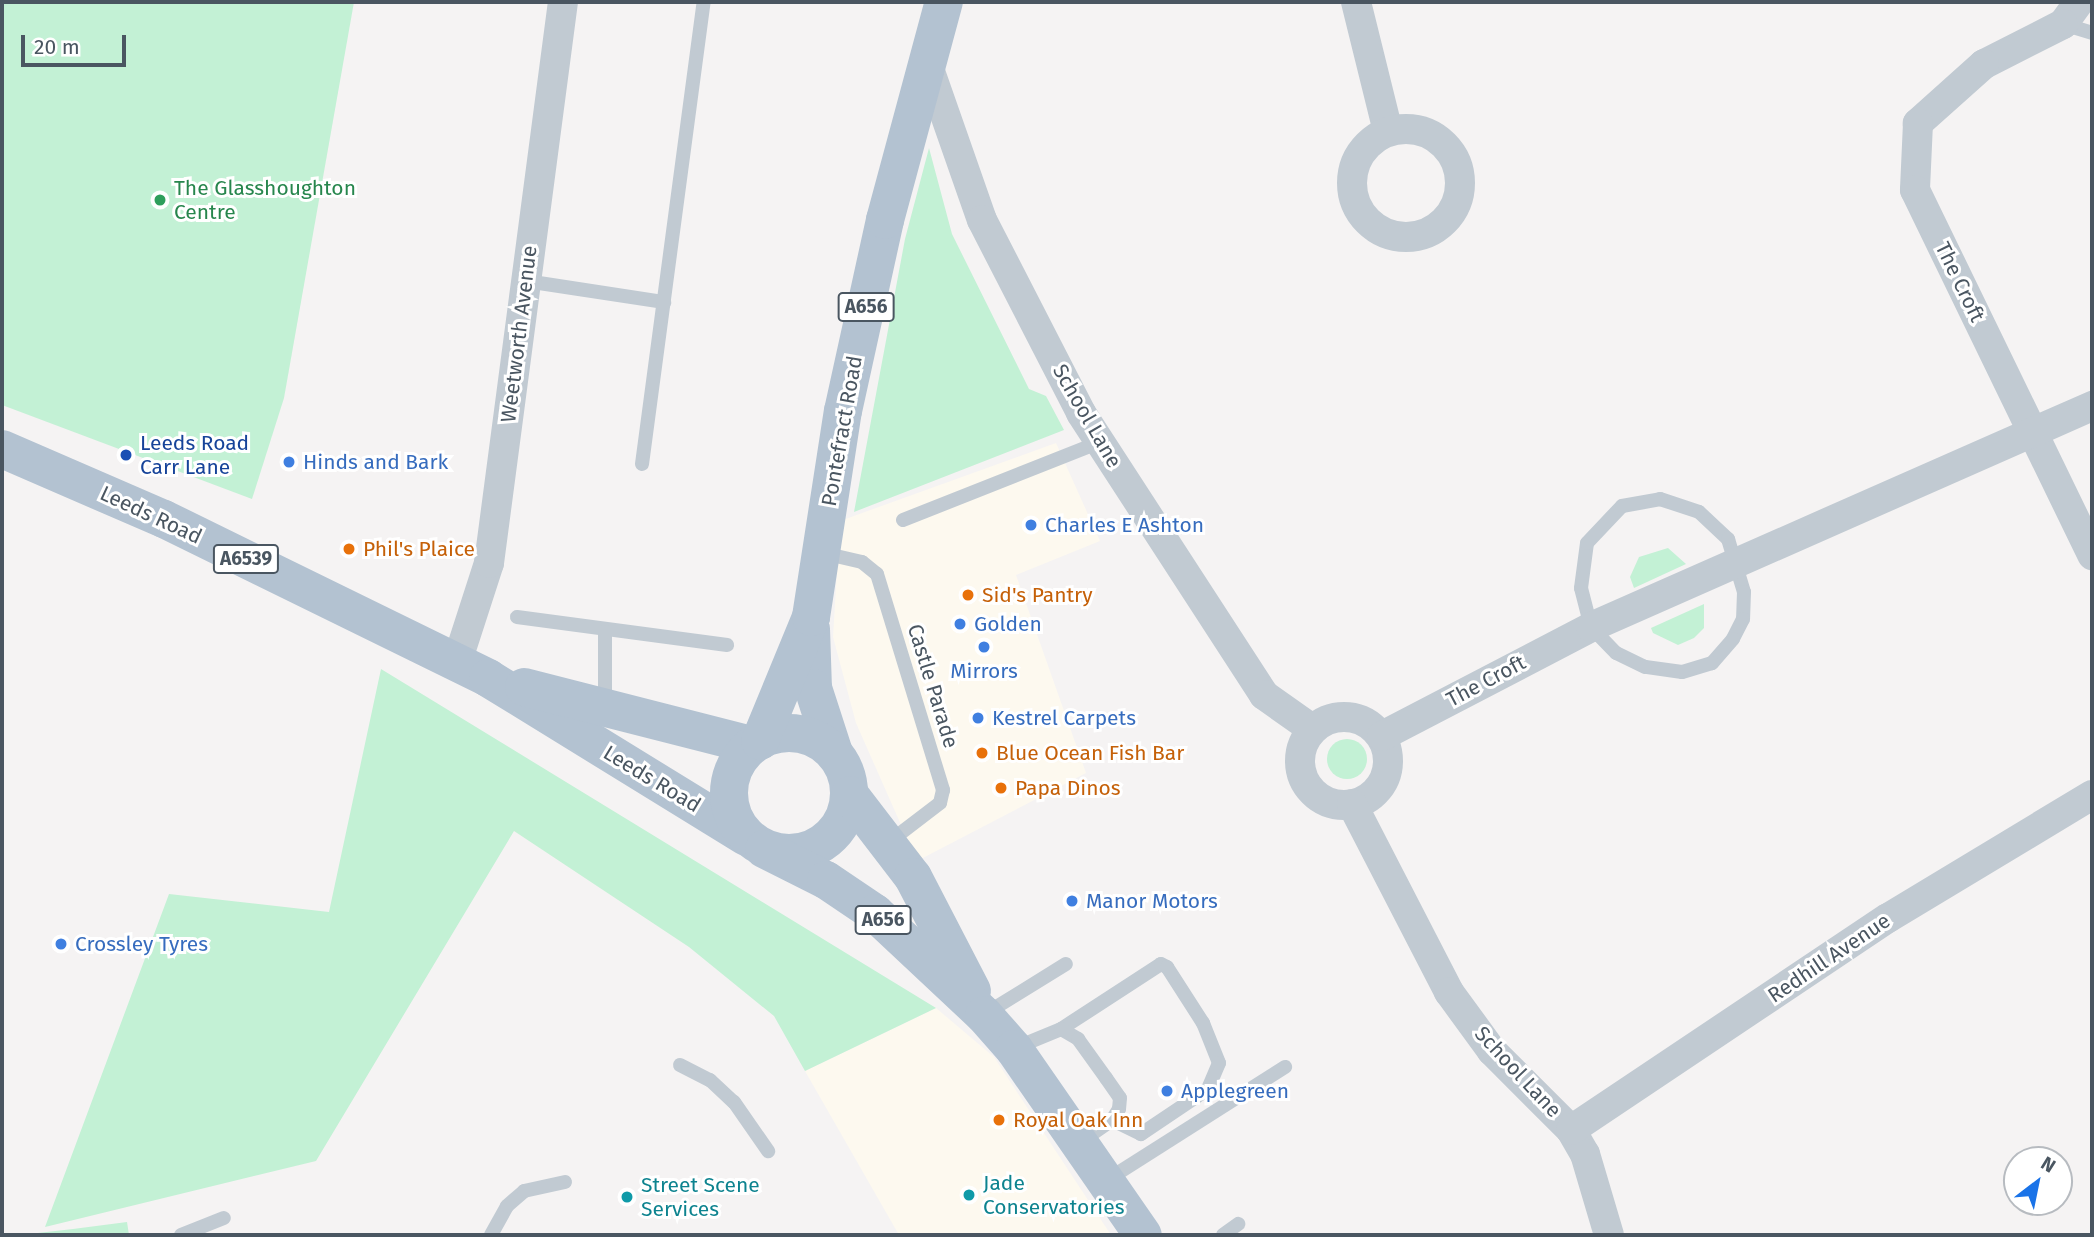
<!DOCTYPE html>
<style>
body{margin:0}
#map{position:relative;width:2094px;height:1237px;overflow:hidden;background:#f5f3f3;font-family:"Fira Sans",sans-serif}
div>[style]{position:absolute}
.commercial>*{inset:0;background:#fdf9ef}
.green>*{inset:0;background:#c3f1d5}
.round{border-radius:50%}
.service>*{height:14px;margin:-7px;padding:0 7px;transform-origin:7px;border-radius:7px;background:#c1cad2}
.minor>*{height:30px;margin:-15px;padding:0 15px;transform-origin:15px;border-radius:15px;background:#c1cad2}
.minor>.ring{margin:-15px;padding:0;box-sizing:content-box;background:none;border:30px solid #c1cad2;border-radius:50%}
.primary>*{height:38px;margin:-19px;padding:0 19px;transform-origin:19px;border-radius:19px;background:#b3c2d1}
.primary>.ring{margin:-19px;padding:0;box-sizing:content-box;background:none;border:38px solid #b3c2d1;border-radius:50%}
.dots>*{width:19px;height:19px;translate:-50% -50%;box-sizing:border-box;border:4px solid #fff;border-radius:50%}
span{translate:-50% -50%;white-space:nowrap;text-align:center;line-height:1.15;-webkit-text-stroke:6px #fff;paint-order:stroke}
.shield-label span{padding:2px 5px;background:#fff;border:2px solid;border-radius:5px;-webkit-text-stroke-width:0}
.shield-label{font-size:19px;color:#4a5661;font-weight:700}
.leisure-label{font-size:21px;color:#27864d}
.left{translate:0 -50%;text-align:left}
.street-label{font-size:21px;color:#4a5661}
.transit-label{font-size:21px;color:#164399}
.shop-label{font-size:21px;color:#366cbe}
.food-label{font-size:21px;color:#c56008}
.culture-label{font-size:21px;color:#0d838f}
.frame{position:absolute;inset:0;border:4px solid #4a5661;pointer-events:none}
.north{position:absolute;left:2003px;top:1146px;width:70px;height:70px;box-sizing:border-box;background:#fff;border:2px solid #b7bbc0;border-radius:50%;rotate:32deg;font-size:19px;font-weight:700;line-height:28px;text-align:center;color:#4a5661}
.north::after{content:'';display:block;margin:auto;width:24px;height:32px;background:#1a73e8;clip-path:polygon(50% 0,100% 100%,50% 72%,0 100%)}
.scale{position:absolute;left:21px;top:35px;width:105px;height:32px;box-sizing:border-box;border:4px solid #4a5661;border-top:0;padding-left:9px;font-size:21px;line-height:24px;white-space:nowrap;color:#4a5661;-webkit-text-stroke:5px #fff;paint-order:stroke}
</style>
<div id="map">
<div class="commercial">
<i style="clip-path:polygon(1056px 443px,1100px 541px,1016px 575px,1086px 773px,917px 861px,856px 723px,833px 637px,840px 521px)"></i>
<i style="clip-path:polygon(936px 1008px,994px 1057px,1111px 1235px,899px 1235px,805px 1071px)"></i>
</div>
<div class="green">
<i style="clip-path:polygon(2px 2px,354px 2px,284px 398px,252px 499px,2px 405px)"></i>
<i style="clip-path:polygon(929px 148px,952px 234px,1029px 389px,1046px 396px,1064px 430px,854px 512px,905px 239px)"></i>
<i style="clip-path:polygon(1668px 548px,1686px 564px,1634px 588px,1630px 577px,1639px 557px)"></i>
<i style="clip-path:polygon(1704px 604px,1704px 628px,1694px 638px,1678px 645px,1653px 633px,1651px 628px)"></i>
<i style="clip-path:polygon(381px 669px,936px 1008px,805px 1071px,774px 1016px,689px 947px,514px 831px,316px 1161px,45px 1227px,169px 894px,329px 912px)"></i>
<i class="round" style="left:1327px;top:739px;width:40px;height:40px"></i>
<i style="clip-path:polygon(127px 1222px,129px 1235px,20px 1235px,73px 1229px)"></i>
</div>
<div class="service">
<i style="left:2063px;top:24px;width:30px;rotate:17deg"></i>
<i style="left:526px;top:281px;width:140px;rotate:8.7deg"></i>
<i style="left:642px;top:464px;width:466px;rotate:-82.4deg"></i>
<i style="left:1660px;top:499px;width:41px;rotate:18.4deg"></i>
<i style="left:1699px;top:512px;width:40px;rotate:43deg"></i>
<i style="left:1728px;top:539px;width:55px;rotate:73.2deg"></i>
<i style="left:1744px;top:592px;width:27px;rotate:92deg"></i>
<i style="left:1743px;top:619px;width:22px;rotate:117deg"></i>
<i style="left:1733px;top:639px;width:32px;rotate:131deg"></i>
<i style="left:1712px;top:663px;width:31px;rotate:163deg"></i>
<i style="left:1682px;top:672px;width:37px;rotate:-172deg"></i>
<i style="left:1645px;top:667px;width:32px;rotate:-154deg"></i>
<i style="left:1616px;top:653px;width:36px;rotate:-134deg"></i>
<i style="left:1591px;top:627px;width:40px;rotate:-104.4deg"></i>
<i style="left:1581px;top:588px;width:45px;rotate:-82.4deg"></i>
<i style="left:1587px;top:543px;width:51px;rotate:-46.6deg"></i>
<i style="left:1622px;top:506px;width:39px;rotate:-10deg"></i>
<i style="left:903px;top:520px;width:212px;rotate:-21.6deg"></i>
<i style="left:823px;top:553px;width:40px;rotate:13deg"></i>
<i style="left:862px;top:562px;width:19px;rotate:39deg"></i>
<i style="left:877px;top:574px;width:226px;rotate:73deg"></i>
<i style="left:943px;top:790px;width:13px;rotate:103deg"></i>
<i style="left:940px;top:803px;width:64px;rotate:142.6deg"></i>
<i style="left:517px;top:617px;width:212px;rotate:7.6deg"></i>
<i style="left:605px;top:704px;width:72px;rotate:-90deg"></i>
<i style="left:985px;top:1014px;width:95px;rotate:-31.7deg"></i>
<i style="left:1061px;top:1029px;width:119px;rotate:-33deg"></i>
<i style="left:1161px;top:964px;width:7px;rotate:27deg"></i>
<i style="left:1167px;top:967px;width:67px;rotate:57.3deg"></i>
<i style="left:1203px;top:1023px;width:43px;rotate:68.2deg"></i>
<i style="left:1219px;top:1063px;width:28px;rotate:113deg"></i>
<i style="left:1208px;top:1089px;width:81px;rotate:146.1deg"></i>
<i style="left:1141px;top:1134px;width:32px;rotate:-154deg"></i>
<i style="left:1015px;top:1048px;width:50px;rotate:-22.4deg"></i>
<i style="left:1061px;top:1029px;width:20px;rotate:30deg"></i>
<i style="left:1078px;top:1039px;width:48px;rotate:54.3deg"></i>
<i style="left:1106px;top:1078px;width:24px;rotate:55deg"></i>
<i style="left:1120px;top:1098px;width:11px;rotate:95deg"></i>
<i style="left:1119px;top:1109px;width:13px;rotate:122deg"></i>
<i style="left:1112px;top:1120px;width:38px;rotate:145deg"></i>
<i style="left:680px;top:1065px;width:34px;rotate:27deg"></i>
<i style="left:710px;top:1080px;width:33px;rotate:43deg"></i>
<i style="left:734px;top:1102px;width:60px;rotate:55.2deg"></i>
<i style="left:1107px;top:1180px;width:211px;rotate:-32.4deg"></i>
<i style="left:181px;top:1235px;width:46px;rotate:-21.6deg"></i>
<i style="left:491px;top:1235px;width:33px;rotate:-61deg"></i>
<i style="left:507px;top:1206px;width:23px;rotate:-41deg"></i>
<i style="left:524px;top:1191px;width:42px;rotate:-12.4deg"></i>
<i style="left:1223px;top:1235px;width:19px;rotate:-36deg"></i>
</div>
<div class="minor">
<i style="left:1356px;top:2px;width:133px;rotate:76.1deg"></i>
<i style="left:2079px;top:2px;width:27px;rotate:126deg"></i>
<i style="left:2063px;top:24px;width:89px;rotate:153.1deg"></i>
<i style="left:1984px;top:64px;width:89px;rotate:138.2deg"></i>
<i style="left:1918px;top:123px;width:67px;rotate:92.6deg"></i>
<i style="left:1915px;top:190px;width:406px;rotate:64.1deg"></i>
<i style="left:927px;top:63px;width:166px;rotate:70.7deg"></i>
<i style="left:982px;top:220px;width:217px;rotate:62.8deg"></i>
<i style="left:1081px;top:413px;width:336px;rotate:57deg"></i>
<i style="left:1264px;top:695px;width:59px;rotate:35.3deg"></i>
<i class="ring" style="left:1352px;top:129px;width:78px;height:78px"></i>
<i style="left:457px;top:662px;width:104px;rotate:-72.1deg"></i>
<i style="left:489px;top:563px;width:566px;rotate:-82.49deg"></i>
<i class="ring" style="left:1300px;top:717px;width:58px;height:58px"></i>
<i style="left:1382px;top:736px;width:236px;rotate:-27.5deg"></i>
<i style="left:1591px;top:627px;width:548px;rotate:-23.8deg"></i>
<i style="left:1352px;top:804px;width:212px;rotate:62.7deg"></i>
<i style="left:1449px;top:992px;width:73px;rotate:53.9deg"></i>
<i style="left:1492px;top:1051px;width:112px;rotate:45deg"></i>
<i style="left:1571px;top:1130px;width:28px;rotate:60deg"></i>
<i style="left:1585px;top:1154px;width:84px;rotate:73.5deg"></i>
<i style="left:1571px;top:1130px;width:381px;rotate:-33.8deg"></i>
<i style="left:1888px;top:918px;width:238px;rotate:-31.1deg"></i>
</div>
<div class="primary">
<i style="left:2px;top:449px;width:176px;rotate:23.4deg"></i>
<i style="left:164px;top:519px;width:361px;rotate:26.1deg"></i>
<i style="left:488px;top:678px;width:302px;rotate:31.6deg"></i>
<i style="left:811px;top:629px;width:59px;rotate:88.1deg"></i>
<i style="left:813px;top:688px;width:68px;rotate:72.1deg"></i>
<i style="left:524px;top:687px;width:234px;rotate:14.3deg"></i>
<i class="ring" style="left:729px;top:733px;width:82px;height:82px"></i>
<i style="left:760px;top:741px;width:134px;rotate:-67.6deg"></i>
<i style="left:811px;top:617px;width:208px;rotate:-81.2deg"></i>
<i style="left:843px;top:411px;width:196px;rotate:-77.6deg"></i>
<i style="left:885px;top:220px;width:226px;rotate:-74.9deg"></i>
<i style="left:850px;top:795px;width:103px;rotate:52.5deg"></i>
<i style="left:913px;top:877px;width:128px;rotate:62.6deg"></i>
<i style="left:764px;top:849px;width:69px;rotate:26.6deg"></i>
<i style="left:826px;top:880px;width:59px;rotate:34deg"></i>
<i style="left:875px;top:913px;width:149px;rotate:43.1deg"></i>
<i style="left:984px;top:1015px;width:45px;rotate:48.6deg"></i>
<i style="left:1014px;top:1049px;width:226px;rotate:55.3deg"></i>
</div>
<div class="dots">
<i style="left:160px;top:200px;background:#2e9e5b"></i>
<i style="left:126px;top:455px;background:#1a4fb4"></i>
<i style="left:289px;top:462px;background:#3f7fe0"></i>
<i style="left:1031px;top:525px;background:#3f7fe0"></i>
<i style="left:349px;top:549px;background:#e8710a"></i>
<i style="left:968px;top:595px;background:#e8710a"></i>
<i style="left:960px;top:624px;background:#3f7fe0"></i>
<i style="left:984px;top:647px;background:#3f7fe0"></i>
<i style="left:978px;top:718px;background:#3f7fe0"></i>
<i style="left:982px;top:753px;background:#e8710a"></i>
<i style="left:1001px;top:788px;background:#e8710a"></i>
<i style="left:1072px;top:901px;background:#3f7fe0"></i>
<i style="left:61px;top:944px;background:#3f7fe0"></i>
<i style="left:1167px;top:1091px;background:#3f7fe0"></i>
<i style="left:999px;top:1120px;background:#e8710a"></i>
<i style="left:969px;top:1195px;background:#0f9aa8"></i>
<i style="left:627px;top:1197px;background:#0f9aa8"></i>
</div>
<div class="shield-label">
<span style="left:866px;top:307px">A656</span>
<span style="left:246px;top:559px">A6539</span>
<span style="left:883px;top:920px">A656</span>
</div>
<div class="leisure-label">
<span class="left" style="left:174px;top:200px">The Glasshoughton<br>Centre</span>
</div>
<div class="street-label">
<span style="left:1960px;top:282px;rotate:64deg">The Croft</span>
<span style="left:519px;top:334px;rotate:-83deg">Weetworth Avenue</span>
<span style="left:1087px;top:416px;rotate:60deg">School Lane</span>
<span style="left:842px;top:431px;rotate:-80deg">Pontefract Road</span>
<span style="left:151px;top:515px;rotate:25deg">Leeds Road</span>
<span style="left:1486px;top:681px;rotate:-28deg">The Croft</span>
<span style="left:933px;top:686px;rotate:73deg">Castle Parade</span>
<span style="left:652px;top:779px;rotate:31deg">Leeds Road</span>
<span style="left:1829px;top:958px;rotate:-34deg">Redhill Avenue</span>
<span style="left:1518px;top:1072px;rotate:47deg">School Lane</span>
</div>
<div class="transit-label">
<span class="left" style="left:140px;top:455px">Leeds Road<br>Carr Lane</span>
</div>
<div class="shop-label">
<span class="left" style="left:303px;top:462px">Hinds and Bark</span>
<span class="left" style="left:1045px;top:525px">Charles E Ashton</span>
<span class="left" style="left:974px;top:624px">Golden</span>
<span style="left:984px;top:671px">Mirrors</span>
<span class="left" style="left:992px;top:718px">Kestrel Carpets</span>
<span class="left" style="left:1086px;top:901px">Manor Motors</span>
<span class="left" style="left:75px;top:944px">Crossley Tyres</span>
<span class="left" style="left:1181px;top:1091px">Applegreen</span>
</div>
<div class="food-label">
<span class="left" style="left:363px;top:549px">Phil's Plaice</span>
<span class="left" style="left:982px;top:595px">Sid's Pantry</span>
<span class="left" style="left:996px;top:753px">Blue Ocean Fish Bar</span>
<span class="left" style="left:1015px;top:788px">Papa Dinos</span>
<span class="left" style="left:1013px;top:1120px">Royal Oak Inn</span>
</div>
<div class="culture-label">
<span class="left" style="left:983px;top:1195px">Jade<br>Conservatories</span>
<span class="left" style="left:641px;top:1197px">Street Scene<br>Services</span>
</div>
<div class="frame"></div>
<div class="north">N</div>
<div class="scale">20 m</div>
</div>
